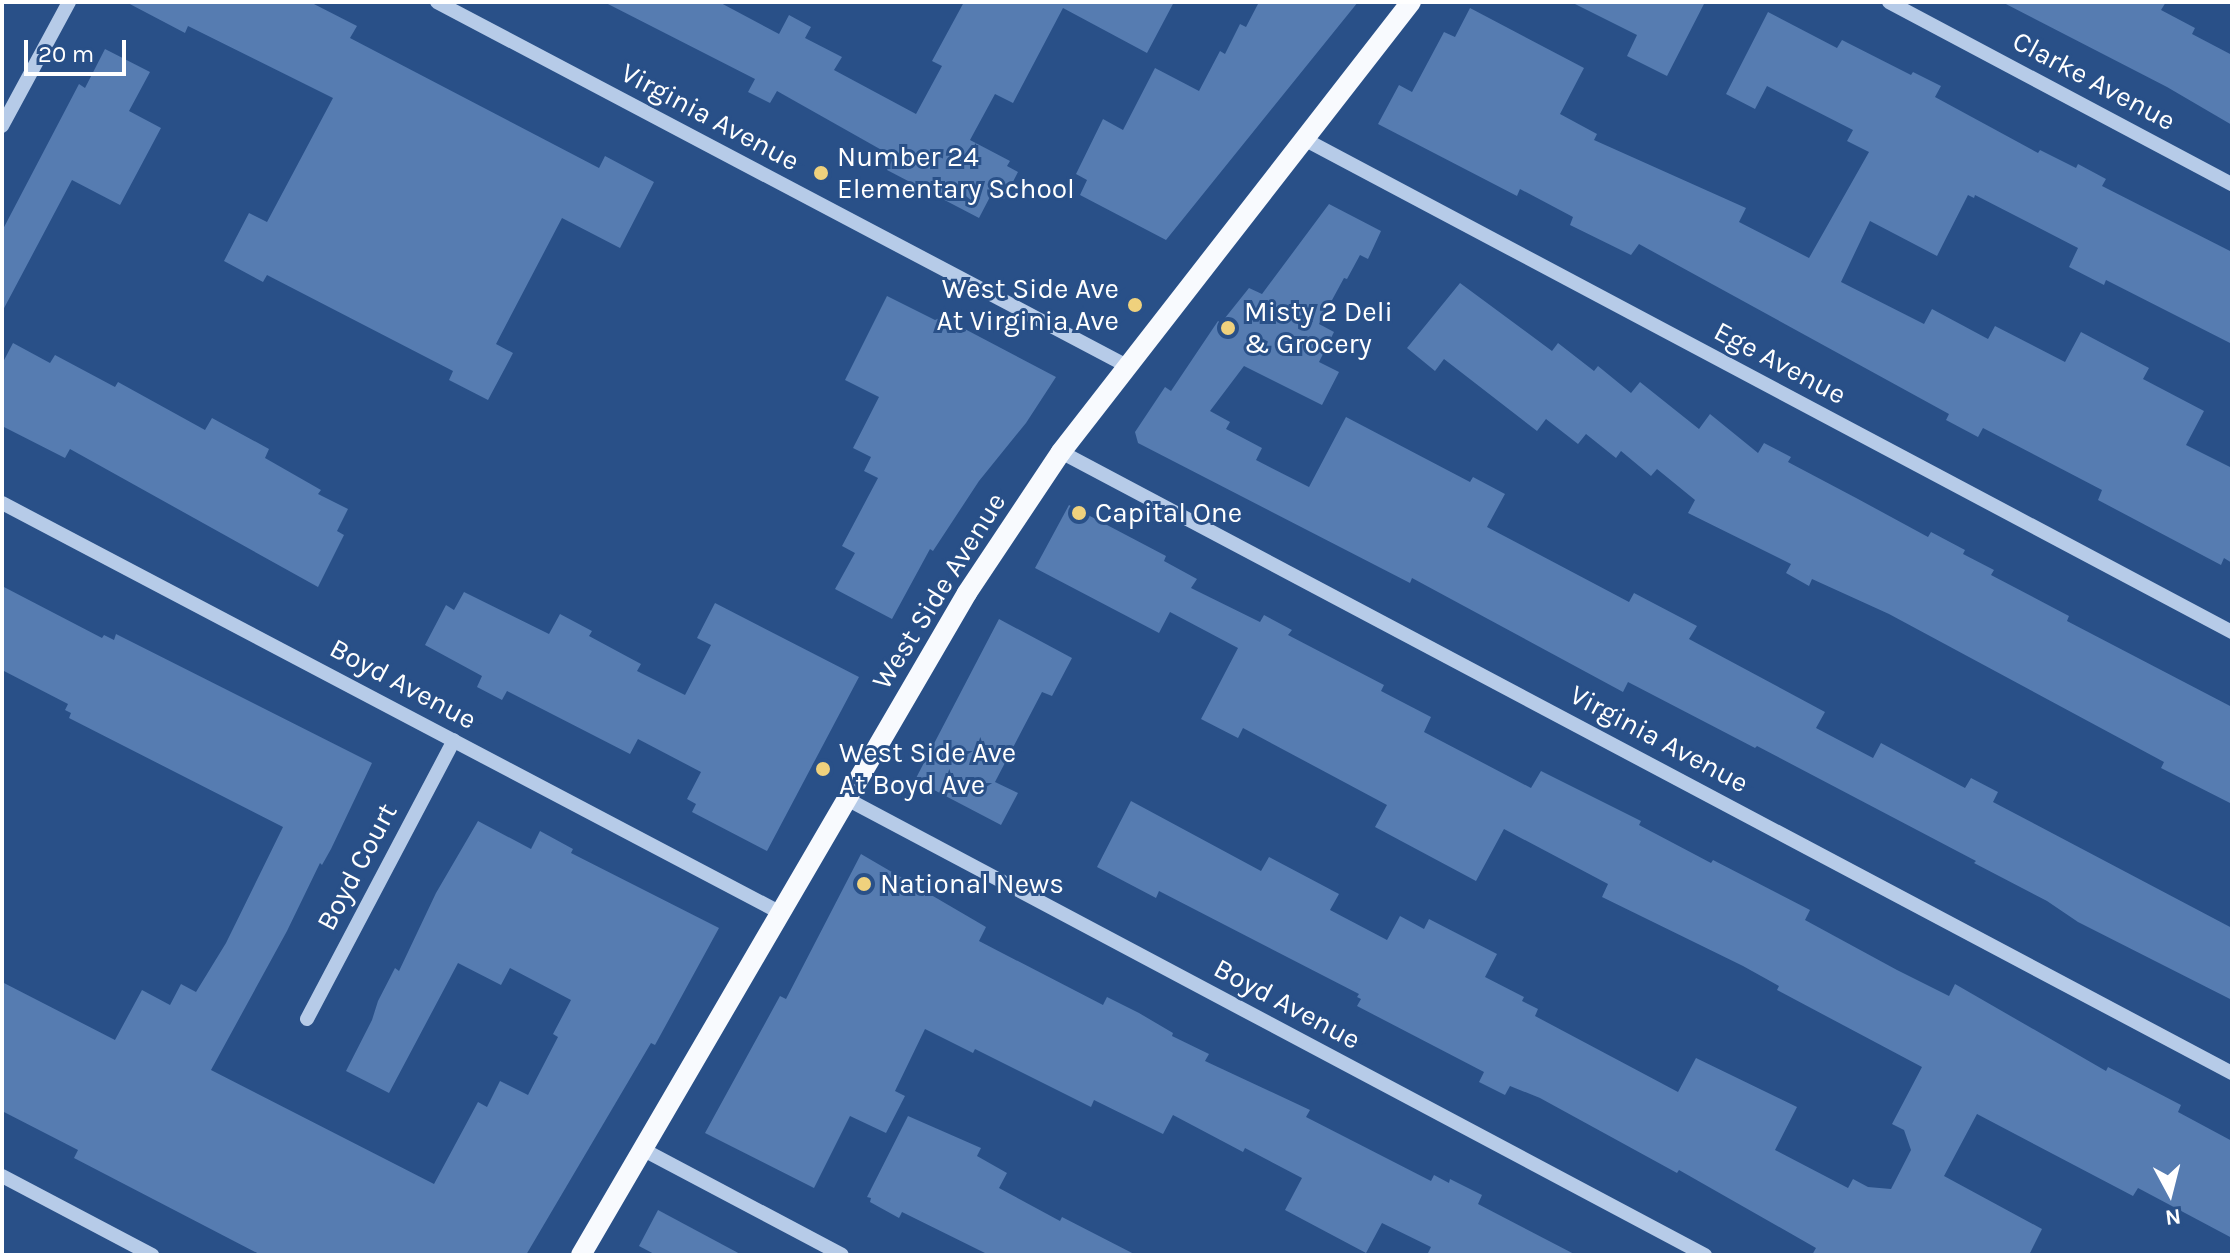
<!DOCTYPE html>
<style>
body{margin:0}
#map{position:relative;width:2234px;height:1257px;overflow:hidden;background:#295088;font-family:Karla,sans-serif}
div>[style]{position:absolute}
.building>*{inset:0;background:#567cb1}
.minor>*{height:14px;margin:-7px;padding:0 7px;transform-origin:7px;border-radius:7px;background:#b6cbe8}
.major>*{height:20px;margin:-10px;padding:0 10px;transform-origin:10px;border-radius:10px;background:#f8fafe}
.dots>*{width:22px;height:22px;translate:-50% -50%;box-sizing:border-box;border:4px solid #295088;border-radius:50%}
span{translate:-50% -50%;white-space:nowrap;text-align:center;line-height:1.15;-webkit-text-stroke:6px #295088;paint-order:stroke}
.street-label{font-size:28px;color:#fff}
.poi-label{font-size:28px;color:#fff}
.left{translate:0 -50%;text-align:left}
.right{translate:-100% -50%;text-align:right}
.frame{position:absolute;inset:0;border:4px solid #fff;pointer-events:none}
.north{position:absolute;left:2130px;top:1153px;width:80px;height:80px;-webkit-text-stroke:6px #295088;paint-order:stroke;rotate:173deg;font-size:22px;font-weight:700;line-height:32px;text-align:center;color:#fff}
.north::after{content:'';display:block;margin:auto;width:28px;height:36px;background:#fff;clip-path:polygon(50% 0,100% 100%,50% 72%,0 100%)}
.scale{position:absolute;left:24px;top:40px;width:102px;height:36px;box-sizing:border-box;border:4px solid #fff;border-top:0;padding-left:10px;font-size:24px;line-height:28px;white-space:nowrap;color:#fff;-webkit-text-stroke:6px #295088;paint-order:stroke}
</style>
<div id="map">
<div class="building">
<i style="clip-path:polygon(126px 2px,310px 2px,357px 26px,350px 38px,599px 168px,605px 156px,654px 182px,620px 248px,562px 218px,496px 344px,513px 353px,488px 400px,449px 380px,453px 371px,267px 275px,263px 282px,224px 261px,249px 213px,267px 222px,333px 98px,188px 26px,185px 33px)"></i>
<i style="clip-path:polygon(604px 2px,719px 2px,779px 34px,789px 15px,811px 27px,805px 38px,842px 57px,834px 70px,916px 114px,942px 66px,932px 61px,964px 2px,1174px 2px,1147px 53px,1063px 8px,1013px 103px,995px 94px,970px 140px,1010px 161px,1007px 166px,1018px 172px,1004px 199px,992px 193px,979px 218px,887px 170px,894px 157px,777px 91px,770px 103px,748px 92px,755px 79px)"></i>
<i style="clip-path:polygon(1259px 2px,1358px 2px,1166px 240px,1080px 195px,1087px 180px,1076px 174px,1103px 119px,1123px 130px,1155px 68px,1199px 91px,1220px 51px,1225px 54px,1240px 24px,1246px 27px)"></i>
<i style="clip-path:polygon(1571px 2px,1705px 2px,1667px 76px,1627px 56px,1637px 35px)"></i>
<i style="clip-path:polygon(2002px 2px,2166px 2px,2161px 10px,2195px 28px,2192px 34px,2232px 55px,2232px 125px,2167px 87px)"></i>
<i style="clip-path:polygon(1470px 8px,1584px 68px,1560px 114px,1597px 134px,1594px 140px,1746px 208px,1739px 222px,1809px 258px,1869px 152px,1847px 141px,1853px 130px,1767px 86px,1755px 109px,1726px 94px,1768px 12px,1837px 48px,1842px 40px,1911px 75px,1913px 72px,1941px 86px,1935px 97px,2038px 153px,2040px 150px,2076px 168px,2078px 164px,2106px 179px,2102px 186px,2232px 252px,2232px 344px,2106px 280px,2104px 285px,2069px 267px,2078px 248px,1975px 195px,1974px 198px,1968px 195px,1937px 256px,1870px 221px,1841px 282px,1924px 324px,1932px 309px,1988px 339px,1995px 326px,2065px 362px,2081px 332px,2149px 368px,2143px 379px,2204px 411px,2186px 445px,2232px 468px,2232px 563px,2224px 558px,2221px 565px,2098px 500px,2102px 490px,1983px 428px,1978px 437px,1946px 420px,1949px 414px,1639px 244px,1631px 255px,1570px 225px,1573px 217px,1520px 189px,1517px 196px,1378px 124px,1399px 85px,1412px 92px,1444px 32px,1455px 37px)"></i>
<i style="clip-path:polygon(105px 49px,150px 72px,129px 111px,161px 128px,120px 205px,72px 180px,2px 312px,2px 231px,79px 84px,85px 88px)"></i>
<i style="clip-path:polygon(1329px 204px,1381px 231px,1368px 259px,1360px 255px,1347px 279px,1344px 278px,1319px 324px,1334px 332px,1319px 362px,1339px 372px,1322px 405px,1244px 366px,1210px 411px,1230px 422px,1226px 429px,1262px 448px,1256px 460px,1309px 487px,1346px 417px,1470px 482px,1473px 477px,1505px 494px,1487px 527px,1629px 602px,1634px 593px,1697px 626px,1689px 639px,1825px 712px,1816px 728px,1873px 758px,1881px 743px,1965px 788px,1971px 778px,1998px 792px,1993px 802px,2232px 928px,2232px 1000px,2078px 922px,2047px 901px,1974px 863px,1976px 861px,1757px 746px,1755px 748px,1628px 682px,1623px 692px,1412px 578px,1410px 583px,1138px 443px,1135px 432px,1165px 387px,1171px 391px,1218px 321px,1221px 323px,1249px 288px,1262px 294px)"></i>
<i style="clip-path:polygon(1460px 283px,1552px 351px,1558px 343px,1594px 371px,1598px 366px,1631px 393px,1640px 382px,1699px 429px,1710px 414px,1758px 453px,1764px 443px,1791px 457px,1788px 462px,1858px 499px,1928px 537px,1931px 532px,1965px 550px,1963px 554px,1994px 570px,1991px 575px,2069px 616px,2067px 621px,2232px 707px,2232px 804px,2161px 768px,2164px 762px,1889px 614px,1812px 579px,1809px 586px,1786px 573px,1791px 564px,1688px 513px,1695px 500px,1657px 469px,1651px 476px,1621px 451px,1616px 458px,1586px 434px,1578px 444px,1546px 419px,1537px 431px,1444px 359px,1435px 371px,1407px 348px)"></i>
<i style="clip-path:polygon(887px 296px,935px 320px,942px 317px,1056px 377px,1026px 423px,979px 481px,933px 551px,930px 549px,892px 619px,835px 589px,855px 553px,842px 546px,878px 478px,864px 471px,871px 457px,853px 448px,879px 397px,845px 380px)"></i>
<i style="clip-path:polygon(13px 343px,50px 363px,55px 355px,115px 387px,118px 382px,205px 430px,212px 418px,269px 449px,265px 458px,321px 490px,318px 494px,348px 509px,337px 531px,344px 535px,318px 587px,70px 449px,65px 458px,2px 426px,2px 364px)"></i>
<i style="clip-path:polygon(1069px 505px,1166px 556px,1164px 561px,1197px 579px,1191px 588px,1260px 622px,1264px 615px,1292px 630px,1288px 635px,1384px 685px,1381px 691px,1431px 717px,1424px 732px,1531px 788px,1541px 771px,1641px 821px,1639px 825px,1711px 863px,1713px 860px,1810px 910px,1805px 920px,1897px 970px,1949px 996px,1955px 984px,2106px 1071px,2108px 1067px,2181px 1105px,2178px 1112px,2232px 1141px,2232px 1238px,2138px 1188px,2133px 1196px,1977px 1114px,1944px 1176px,2042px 1229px,2029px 1255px,1812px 1255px,1816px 1248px,1679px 1170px,1677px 1173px,1540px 1098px,1510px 1086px,1505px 1095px,1479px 1082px,1484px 1072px,1357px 1006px,1361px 999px,1357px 997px,1359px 994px,1159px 891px,1156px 898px,1097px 867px,1131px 801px,1261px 871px,1269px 857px,1339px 894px,1330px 910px,1387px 940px,1400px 916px,1424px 929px,1429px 919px,1497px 954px,1485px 977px,1524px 997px,1522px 1001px,1538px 1009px,1535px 1016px,1678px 1092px,1696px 1058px,1797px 1107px,1775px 1150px,1848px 1188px,1853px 1179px,1868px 1187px,1891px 1189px,1911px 1150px,1904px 1130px,1892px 1124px,1922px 1067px,1777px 990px,1779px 986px,1743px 966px,1602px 897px,1608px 884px,1504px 829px,1476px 881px,1375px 827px,1387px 805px,1243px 728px,1238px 738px,1201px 719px,1238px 648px,1170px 612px,1159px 633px,1035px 568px)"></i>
<i style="clip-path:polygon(2px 586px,102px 638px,104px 635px,114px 640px,116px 634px,372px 763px,331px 849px,322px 865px,320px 863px,287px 931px,211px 1070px,434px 1184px,478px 1102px,487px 1107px,500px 1081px,528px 1095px,558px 1037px,553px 1034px,571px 1000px,510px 968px,501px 985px,458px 963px,389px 1093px,346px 1071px,372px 1020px,378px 1001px,395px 968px,399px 971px,436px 893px,478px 821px,531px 849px,540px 831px,573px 849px,571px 853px,719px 928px,655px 1045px,651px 1043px,526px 1255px,261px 1255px,74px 1158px,78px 1150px,2px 1111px,2px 982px,115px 1040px,142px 990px,170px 1005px,181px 984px,196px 992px,226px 943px,283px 827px,69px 718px,71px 713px,65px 710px,68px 704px,2px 670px)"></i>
<i style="clip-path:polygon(464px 592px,549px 634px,560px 614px,592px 631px,589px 636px,641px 664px,637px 671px,685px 695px,711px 645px,697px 638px,715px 603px,859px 677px,767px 851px,692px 812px,696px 804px,687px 799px,701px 772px,638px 739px,630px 754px,507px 691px,502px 700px,477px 687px,482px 676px,425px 645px,446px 605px,454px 610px)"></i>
<i style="clip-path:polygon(999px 619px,1072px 658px,1052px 696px,1042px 692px,995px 782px,1018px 793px,1001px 825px,915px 780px)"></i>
<i style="clip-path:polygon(861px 854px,986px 927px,979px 941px,1103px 1005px,1107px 997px,1139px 1013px,1173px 1033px,1172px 1036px,1209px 1054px,1205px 1061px,1310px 1110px,1306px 1117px,1431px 1181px,1434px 1175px,1449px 1183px,1450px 1179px,1482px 1195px,1478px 1204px,1576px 1255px,1427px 1255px,1431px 1247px,1382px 1223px,1366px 1253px,1285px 1210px,1302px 1178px,1245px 1148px,1243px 1152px,1173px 1115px,1163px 1134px,1094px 1100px,1091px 1107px,975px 1049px,973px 1053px,925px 1029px,895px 1091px,905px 1096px,886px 1133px,850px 1116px,814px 1188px,705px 1133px,780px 996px,786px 999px)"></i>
<i style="clip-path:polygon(908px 1116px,981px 1148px,977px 1156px,1007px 1173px,999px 1188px,1060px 1221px,1062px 1217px,1136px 1255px,989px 1255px,902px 1212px,899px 1218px,870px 1202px,871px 1198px,867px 1197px)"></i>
<i style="clip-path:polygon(658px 1210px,742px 1255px,656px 1255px,639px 1246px)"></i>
</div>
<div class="minor">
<i style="left:437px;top:2px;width:782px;rotate:27.81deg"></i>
<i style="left:1889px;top:2px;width:388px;rotate:28deg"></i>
<i style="left:2px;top:126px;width:141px;rotate:-61.6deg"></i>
<i style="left:1304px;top:139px;width:1051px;rotate:27.98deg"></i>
<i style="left:1061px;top:452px;width:1325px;rotate:27.94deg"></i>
<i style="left:2px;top:503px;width:878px;rotate:27.76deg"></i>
<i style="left:845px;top:798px;width:974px;rotate:27.99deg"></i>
<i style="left:307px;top:1019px;width:315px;rotate:-62.2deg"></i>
<i style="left:642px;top:1149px;width:226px;rotate:27.9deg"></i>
<i style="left:2px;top:1176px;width:170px;rotate:27.8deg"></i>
</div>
<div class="major">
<i style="left:581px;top:1255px;width:766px;rotate:-59.75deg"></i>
<i style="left:967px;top:593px;width:169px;rotate:-56.3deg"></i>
<i style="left:1061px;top:452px;width:570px;rotate:-52.13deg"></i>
</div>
<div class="dots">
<i style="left:821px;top:173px;background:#efd17d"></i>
<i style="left:1135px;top:305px;background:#efd17d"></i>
<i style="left:1228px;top:328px;background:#efd17d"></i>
<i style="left:1079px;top:513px;background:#efd17d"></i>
<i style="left:823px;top:769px;background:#efd17d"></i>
<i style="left:864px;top:884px;background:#efd17d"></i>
</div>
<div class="street-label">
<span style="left:2094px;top:81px;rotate:28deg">Clarke Avenue</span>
<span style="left:710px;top:117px;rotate:28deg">Virginia Avenue</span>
<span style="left:1780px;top:363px;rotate:28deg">Ege Avenue</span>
<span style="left:939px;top:591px;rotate:-58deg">West Side Avenue</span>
<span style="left:403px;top:684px;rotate:28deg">Boyd Avenue</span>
<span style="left:1659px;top:739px;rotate:28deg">Virginia Avenue</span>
<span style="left:357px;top:867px;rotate:-62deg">Boyd Court</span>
<span style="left:1287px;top:1004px;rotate:28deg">Boyd Avenue</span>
</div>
<div class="poi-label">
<span class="left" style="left:837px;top:173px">Number 24<br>Elementary School</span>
<span class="right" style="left:1119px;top:305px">West Side Ave<br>At Virginia Ave</span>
<span class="left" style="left:1244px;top:328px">Misty 2 Deli<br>&amp; Grocery</span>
<span class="left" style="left:1095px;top:513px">Capital One</span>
<span class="left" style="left:839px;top:769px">West Side Ave<br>At Boyd Ave</span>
<span class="left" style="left:880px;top:884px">National News</span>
</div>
<div class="frame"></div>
<div class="north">N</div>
<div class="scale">20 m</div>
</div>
